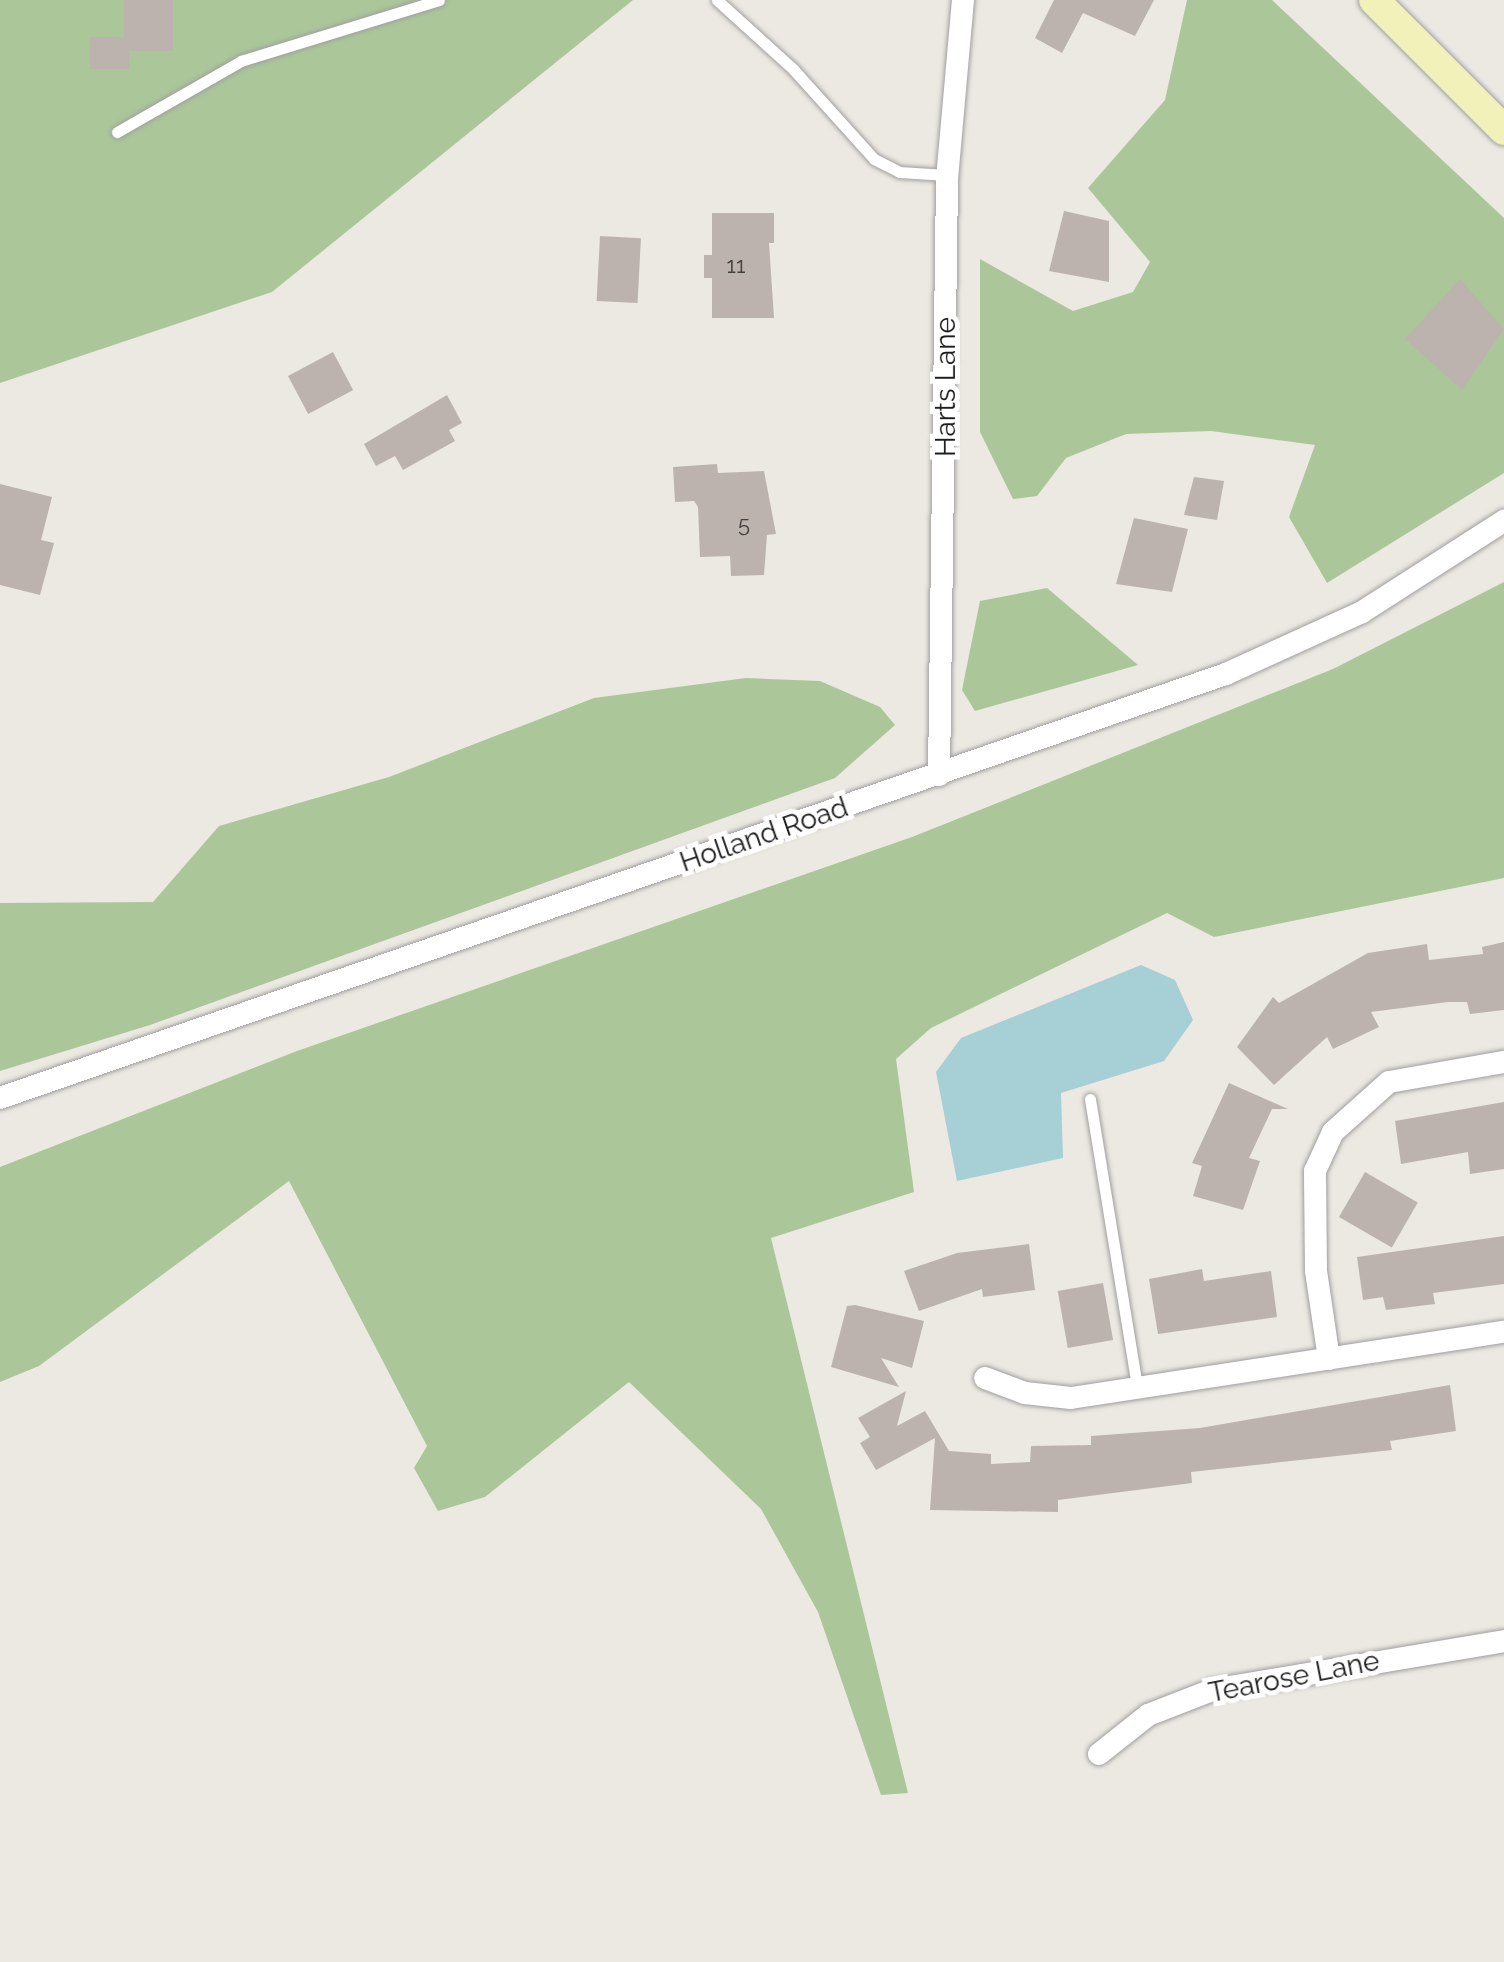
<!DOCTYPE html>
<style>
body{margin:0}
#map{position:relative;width:1504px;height:1962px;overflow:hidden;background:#ece8e2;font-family:Raleway,sans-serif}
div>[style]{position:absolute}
.forest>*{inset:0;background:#abc79a}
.water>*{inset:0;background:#a6cfd6}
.building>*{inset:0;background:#bcb3af;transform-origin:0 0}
.roads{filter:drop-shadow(0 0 2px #9f9f9f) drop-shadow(0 0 2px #9f9f9f)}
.lane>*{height:11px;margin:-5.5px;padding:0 5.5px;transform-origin:5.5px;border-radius:5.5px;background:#fff}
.street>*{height:22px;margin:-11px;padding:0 11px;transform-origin:11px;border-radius:11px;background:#fff}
.secondary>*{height:30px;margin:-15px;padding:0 15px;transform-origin:15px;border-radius:15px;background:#f2f1b9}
span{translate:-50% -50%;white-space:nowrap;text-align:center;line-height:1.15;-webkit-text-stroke:10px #fff;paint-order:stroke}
.number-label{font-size:22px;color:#434140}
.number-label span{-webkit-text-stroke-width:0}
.street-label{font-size:28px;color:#1b1b1b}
</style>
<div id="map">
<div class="forest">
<i style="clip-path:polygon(0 0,633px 0,272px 292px,0 383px)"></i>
<i style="clip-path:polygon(1187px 0,1272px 0,1504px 218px,1504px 473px,1327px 583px,1289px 517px,1315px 445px,1211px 431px,1126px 434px,1066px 458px,1037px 496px,1013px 499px,980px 432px,980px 259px,1073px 311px,1133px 292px,1150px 262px,1088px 188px,1165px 100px)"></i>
<i style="clip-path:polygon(1504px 582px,1504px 878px,1214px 937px,1167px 913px,931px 1028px,896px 1059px,914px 1192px,771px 1238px,908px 1793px,881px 1795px,818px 1612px,761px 1509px,629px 1382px,485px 1497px,438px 1511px,414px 1468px,427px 1446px,289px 1181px,39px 1366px,0 1382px,0 1167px,297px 1051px,912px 837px,1333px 669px)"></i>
<i style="clip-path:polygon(1047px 588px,1138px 665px,975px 711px,962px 690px,980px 601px)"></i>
<i style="clip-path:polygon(746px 678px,820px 681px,880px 707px,895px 725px,835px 778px,150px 1025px,0 1071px,0 903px,153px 902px,219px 826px,389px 777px,594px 698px)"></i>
</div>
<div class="water">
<i style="clip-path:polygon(1141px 965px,1175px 980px,1193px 1020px,1164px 1061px,1061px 1093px,1063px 1158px,957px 1181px,936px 1072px,961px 1038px)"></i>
</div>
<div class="building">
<i style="clip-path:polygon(124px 0,173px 0,173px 51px,129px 51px,129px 69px,90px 69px,89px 37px,124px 37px)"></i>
<i style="clip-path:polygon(1054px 0,1154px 0,1135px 36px,1083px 13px,1062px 53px,1035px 38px)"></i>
<i style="clip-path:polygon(1064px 211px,1109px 221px,1109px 282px,1049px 271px)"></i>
<i style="clip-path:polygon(712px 213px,774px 213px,774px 243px,769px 243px,774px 318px,712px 318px,712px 278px,704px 278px,704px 255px,712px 255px)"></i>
<i style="left:600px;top:236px;width:41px;height:65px;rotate:3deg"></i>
<i style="clip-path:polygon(1460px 279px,1504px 329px,1462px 390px,1405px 339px)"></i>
<i style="left:333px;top:352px;width:43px;height:51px;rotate:62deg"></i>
<i style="clip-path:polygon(447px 395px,462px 423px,449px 430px,455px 441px,403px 470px,395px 456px,376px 466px,364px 444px)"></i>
<i style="clip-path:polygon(717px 464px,718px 473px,764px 471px,776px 534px,767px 535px,764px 575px,731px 576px,730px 556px,700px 557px,698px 507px,694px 501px,675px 502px,673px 467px)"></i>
<i style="clip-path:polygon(1194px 477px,1224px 481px,1217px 520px,1184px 515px)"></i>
<i style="clip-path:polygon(0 484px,52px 497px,41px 540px,54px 543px,40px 595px,0 585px)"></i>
<i style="clip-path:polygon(1134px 518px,1188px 529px,1172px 592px,1116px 584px)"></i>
<i style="clip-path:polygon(1504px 942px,1504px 1010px,1470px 1014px,1467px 1002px,1448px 1002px,1371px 1012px,1379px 1027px,1333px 1049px,1327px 1037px,1274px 1085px,1237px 1047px,1273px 997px,1279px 1003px,1368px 953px,1427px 944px,1429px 960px,1483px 954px,1482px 947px)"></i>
<i style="clip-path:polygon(1229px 1083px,1288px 1109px,1272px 1109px,1249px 1158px,1260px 1161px,1243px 1210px,1193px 1196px,1202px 1166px,1192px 1163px)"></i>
<i style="clip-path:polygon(1504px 1102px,1504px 1169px,1470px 1174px,1468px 1152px,1401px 1164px,1395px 1121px)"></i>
<i style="left:1365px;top:1172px;width:61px;height:52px;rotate:30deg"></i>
<i style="clip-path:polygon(1504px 1236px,1504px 1284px,1433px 1293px,1435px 1304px,1386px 1310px,1383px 1297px,1363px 1300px,1357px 1257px)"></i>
<i style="clip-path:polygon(1029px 1244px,1035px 1290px,983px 1297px,982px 1289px,919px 1311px,904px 1271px,957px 1253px)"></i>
<i style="clip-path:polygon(1202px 1269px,1204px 1281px,1271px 1271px,1277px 1317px,1158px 1334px,1149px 1279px)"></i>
<i style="left:1103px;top:1283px;width:58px;height:46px;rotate:80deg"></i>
<i style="clip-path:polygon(855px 1305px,924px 1321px,912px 1368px,881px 1358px,899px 1387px,831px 1367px,847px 1306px)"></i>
<i style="clip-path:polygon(1450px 1385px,1456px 1431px,1390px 1441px,1392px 1450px,1191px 1472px,1192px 1483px,1058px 1500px,1058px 1512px,930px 1510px,935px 1438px,876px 1470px,860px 1443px,870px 1437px,858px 1418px,906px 1391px,897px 1426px,925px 1411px,949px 1451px,991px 1454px,991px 1464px,1030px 1462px,1031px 1446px,1091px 1445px,1091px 1436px,1200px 1428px)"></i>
</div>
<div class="roads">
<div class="lane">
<i style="left:717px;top:0;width:103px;rotate:42.2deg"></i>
<i style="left:793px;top:69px;width:121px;rotate:48deg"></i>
<i style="left:874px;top:159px;width:28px;rotate:27deg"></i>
<i style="left:899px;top:172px;width:48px;rotate:3.6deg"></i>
<i style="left:117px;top:132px;width:143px;rotate:-29.8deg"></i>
<i style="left:241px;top:61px;width:207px;rotate:-17.1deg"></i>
<i style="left:1090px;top:1099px;width:291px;rotate:80.7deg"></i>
</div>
<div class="street">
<i style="left:939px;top:775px;width:596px;rotate:-89.23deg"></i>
<i style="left:947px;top:179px;width:180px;rotate:-84.9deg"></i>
<i style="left:0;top:1098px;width:1297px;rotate:-19.08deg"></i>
<i style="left:1226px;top:674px;width:149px;rotate:-24.5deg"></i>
<i style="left:1362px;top:612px;width:169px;rotate:-32.7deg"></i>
<i style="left:1329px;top:1359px;width:89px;rotate:-98.4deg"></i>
<i style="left:1316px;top:1271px;width:100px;rotate:-90.6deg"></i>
<i style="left:1315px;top:1171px;width:43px;rotate:-65.2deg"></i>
<i style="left:1333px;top:1132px;width:75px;rotate:-41.8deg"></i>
<i style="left:1389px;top:1082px;width:117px;rotate:-9.9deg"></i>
<i style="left:985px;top:1378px;width:43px;rotate:20.6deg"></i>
<i style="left:1025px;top:1393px;width:46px;rotate:6.2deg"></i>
<i style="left:1071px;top:1398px;width:438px;rotate:-8.7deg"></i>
<i style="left:1099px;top:1754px;width:63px;rotate:-38.5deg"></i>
<i style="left:1148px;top:1715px;width:69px;rotate:-21.3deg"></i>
<i style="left:1212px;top:1690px;width:296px;rotate:-9.5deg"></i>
</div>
<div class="secondary">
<i style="left:1374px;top:0;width:184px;rotate:45deg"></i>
</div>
</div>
<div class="number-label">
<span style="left:736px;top:266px">11</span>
<span style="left:744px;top:525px">5</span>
</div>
<div class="street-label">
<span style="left:946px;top:387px;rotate:-90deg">Harts Lane</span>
<span style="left:764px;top:835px;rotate:-19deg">Holland Road</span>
<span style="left:1294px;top:1677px;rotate:-11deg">Tearose Lane</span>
</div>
</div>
